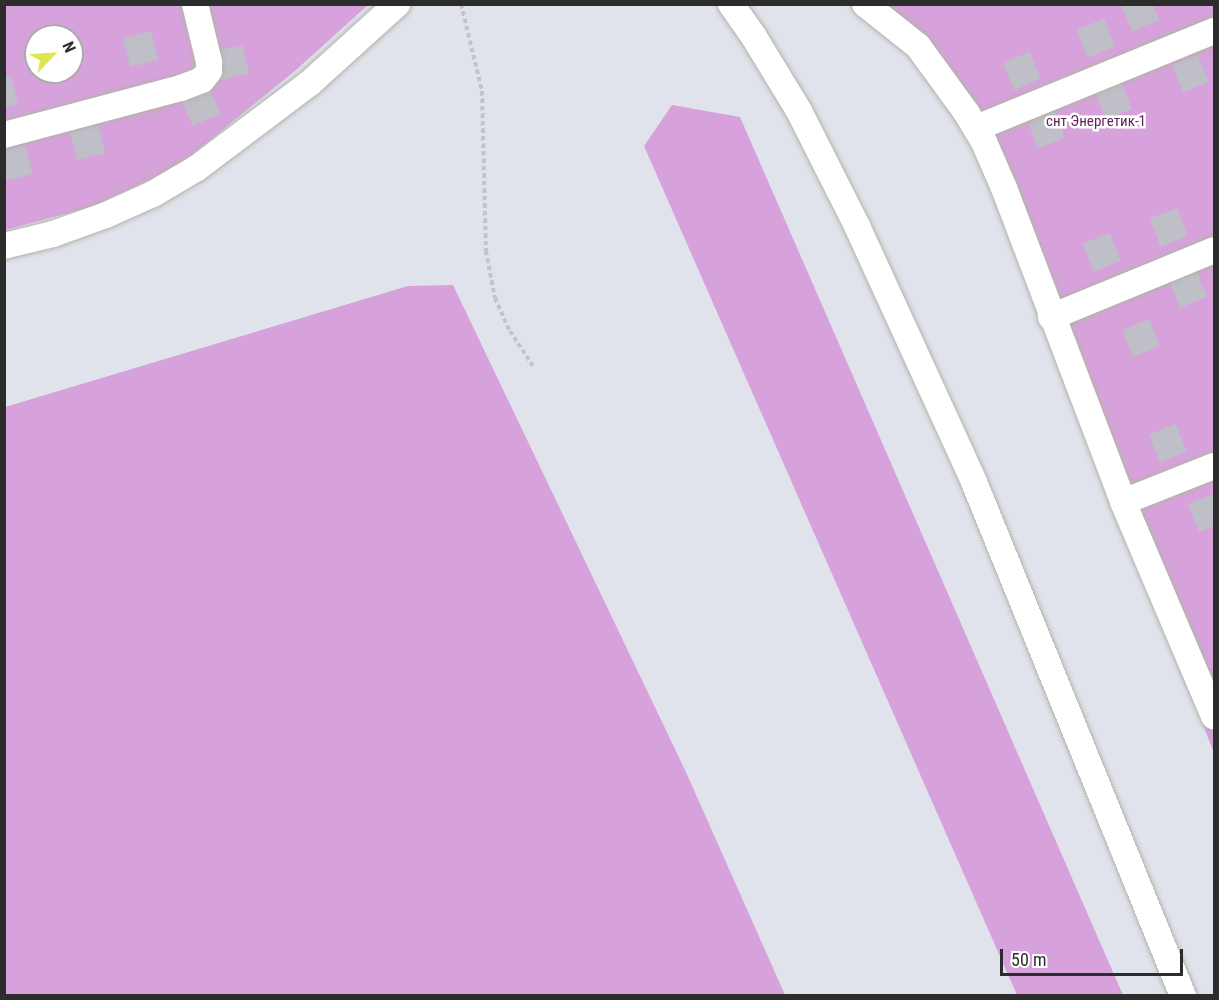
<!DOCTYPE html>
<meta charset="utf-8">
<style>
body{margin:0}
#map{position:relative;width:1219px;height:1000px;overflow:hidden;background:#e0e2ec;font-family:"Roboto Condensed",sans-serif}
div>[style]{position:absolute}
.green>*{inset:0;background:#d7a2dc}
.building>*{inset:0;background:#bfbfc8;transform-origin:0 0}
.path>*{height:4px;margin-top:-2px;transform-origin:0;background:repeating-linear-gradient(90deg,#c4c4c4 0 4.5px,transparent 0 7.5px)}
.roads{filter:drop-shadow(0 0 2px #b3b3a9) drop-shadow(0 0 2px #b3b3a9)}
.minor>*{height:26px;margin:-13px;padding:0 13px;transform-origin:13px;border-radius:13px;background:#fff}
span{translate:-50% -50%;white-space:nowrap;text-align:center;line-height:1.15;-webkit-text-stroke:5px #fff;paint-order:stroke}
.park-label{font-size:15px;color:#62225f}
.frame{position:absolute;inset:0;border:6px solid #2c2c2c;pointer-events:none}
.north{position:absolute;left:24px;top:24px;width:60px;height:60px;box-sizing:border-box;background:#fff;border:2px solid #ababab;border-radius:50%;rotate:65deg;font-size:16px;font-weight:700;line-height:24px;text-align:center;color:#2c2c2c}
.north::after{content:'';display:block;margin:auto;width:21px;height:27px;background:#dde751;clip-path:polygon(50% 0,100% 100%,50% 72%,0 100%)}
.scale{position:absolute;left:1000px;top:949px;width:183px;height:27px;box-sizing:border-box;border:3px solid #2c2c2c;border-top:0;padding-left:8px;font-size:18px;line-height:21px;white-space:nowrap;color:#2c2c2c;-webkit-text-stroke:4px #fff;paint-order:stroke}
</style>
<div id="map">
<div class="green">
<i style="clip-path:polygon(evenodd,5px 5px,368px 5px,296px 70px,177px 167px,91px 207px,5px 230px,5px 5px,36px 36px,72px 36px,72px 72px,36px 72px,36px 36px)"></i>
<i style="clip-path:polygon(850px 5px,1214px 5px,1214px 753px,965px 121px,885px 25px)"></i>
<i style="clip-path:polygon(672px 105px,740px 117px,1123px 995px,1017px 995px,644px 146px)"></i>
<i style="clip-path:polygon(453px 285px,685px 770px,785px 995px,5px 995px,5px 407px,408px 286px)"></i>
</div>
<div class="building">
<i style="clip-path:polygon(1121px 4px,1153px 4px,1159px 20px,1132px 31px)"></i>
<i style="left:1104px;top:19px;width:30px;height:29px;rotate:69deg"></i>
<i style="left:151px;top:31px;width:30px;height:29px;rotate:76deg"></i>
<i style="left:242px;top:45px;width:29px;height:29px;rotate:76deg"></i>
<i style="left:1030px;top:52px;width:29px;height:29px;rotate:68deg"></i>
<i style="left:1198px;top:55px;width:29px;height:28px;rotate:68deg"></i>
<i style="clip-path:polygon(11px 76px,18px 104px,4px 108px,4px 77px)"></i>
<i style="left:1121px;top:82px;width:29px;height:28px;rotate:68deg"></i>
<i style="left:208px;top:86px;width:30px;height:30px;rotate:66deg"></i>
<i style="left:1055px;top:111px;width:29px;height:29px;rotate:70deg"></i>
<i style="left:98px;top:125px;width:29px;height:29px;rotate:76deg"></i>
<i style="clip-path:polygon(25px 145px,33px 174px,4px 181px,4px 151px)"></i>
<i style="left:1177px;top:208px;width:30px;height:29px;rotate:69deg"></i>
<i style="left:1110px;top:233px;width:30px;height:29px;rotate:69deg"></i>
<i style="left:1196px;top:270px;width:29px;height:29px;rotate:68deg"></i>
<i style="left:1149px;top:319px;width:29px;height:29px;rotate:68deg"></i>
<i style="left:1176px;top:424px;width:30px;height:29px;rotate:69deg"></i>
<i style="clip-path:polygon(1214px 494px,1214px 526px,1199px 532px,1188px 504px)"></i>
</div>
<div class="path">
<i style="left:461px;top:4px;width:89px;rotate:76.4deg"></i>
<i style="left:482px;top:91px;width:160px;rotate:88.6deg"></i>
<i style="left:486px;top:251px;width:48px;rotate:79.2deg"></i>
<i style="left:495px;top:298px;width:36px;rotate:66deg"></i>
<i style="left:510px;top:331px;width:42px;rotate:56.7deg"></i>
</div>
<div class="roads">
<div class="minor">
<i style="left:731px;top:4px;width:40px;rotate:55.1deg"></i>
<i style="left:754px;top:37px;width:87px;rotate:58.7deg"></i>
<i style="left:799px;top:111px;width:129px;rotate:63.2deg"></i>
<i style="left:857px;top:226px;width:281px;rotate:65.4deg"></i>
<i style="left:974px;top:482px;width:555px;rotate:67.87deg"></i>
<i style="left:865px;top:4px;width:68px;rotate:38.4deg"></i>
<i style="left:918px;top:46px;width:82px;rotate:54deg"></i>
<i style="left:966px;top:112px;width:35px;rotate:59deg"></i>
<i style="left:984px;top:142px;width:50px;rotate:66.5deg"></i>
<i style="left:1004px;top:188px;width:336px;rotate:69.2deg"></i>
<i style="left:1123px;top:502px;width:233px;rotate:67deg"></i>
<i style="left:976px;top:128px;width:257px;rotate:-22.2deg"></i>
<i style="left:4px;top:135px;width:183px;rotate:-14.9deg"></i>
<i style="left:181px;top:88px;width:22px;rotate:-21deg"></i>
<i style="left:202px;top:80px;width:11px;rotate:-52deg"></i>
<i style="left:209px;top:71px;width:9px;rotate:-90deg"></i>
<i style="left:209px;top:62px;width:60px;rotate:-103.6deg"></i>
<i style="left:4px;top:246px;width:50px;rotate:-13.8deg"></i>
<i style="left:53px;top:234px;width:56px;rotate:-19.7deg"></i>
<i style="left:106px;top:215px;width:51px;rotate:-24.1deg"></i>
<i style="left:153px;top:194px;width:51px;rotate:-30.6deg"></i>
<i style="left:197px;top:168px;width:141px;rotate:-37deg"></i>
<i style="left:310px;top:83px;width:118px;rotate:-42.2deg"></i>
<i style="left:1051px;top:317px;width:176px;rotate:-22.3deg"></i>
<i style="left:1123px;top:502px;width:98px;rotate:-21.6deg"></i>
</div>
</div>
<div class="park-label">
<span style="left:1096px;top:122px">снт Энергетик-1</span>
</div>
<div class="frame"></div>
<div class="north">N</div>
<div class="scale">50 m</div>
</div>
